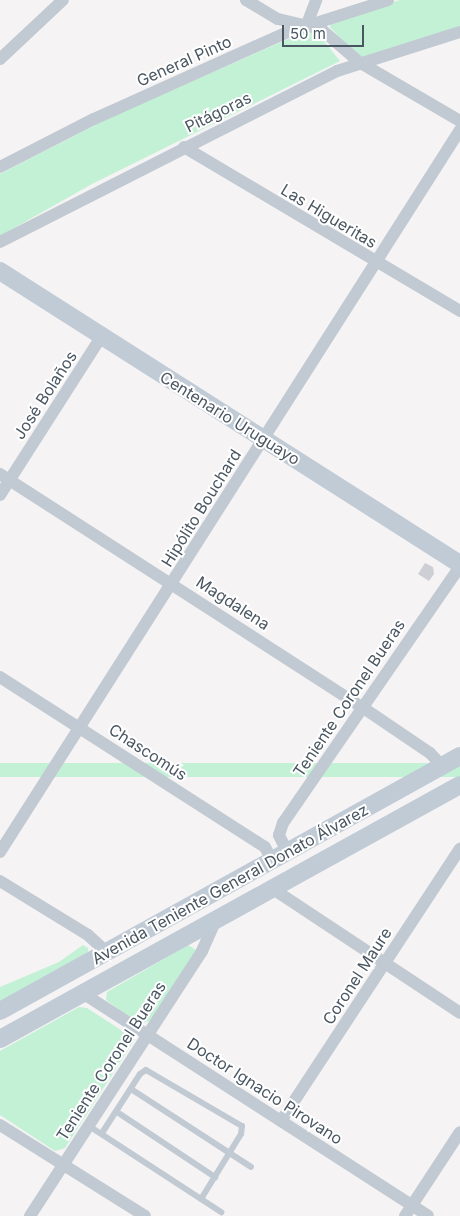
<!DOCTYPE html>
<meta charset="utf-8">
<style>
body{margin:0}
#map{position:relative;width:460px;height:1216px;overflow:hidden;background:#f5f3f3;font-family:Inter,sans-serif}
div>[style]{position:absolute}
.green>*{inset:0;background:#c3f1d5;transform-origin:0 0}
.building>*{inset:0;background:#cdcfd5}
.lane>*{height:6px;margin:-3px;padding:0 3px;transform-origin:3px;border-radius:3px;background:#c1cad2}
.street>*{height:12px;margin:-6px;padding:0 6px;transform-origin:6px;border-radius:6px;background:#c1cad2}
.secondary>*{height:18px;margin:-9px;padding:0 9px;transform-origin:9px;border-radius:9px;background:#c1cbd6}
span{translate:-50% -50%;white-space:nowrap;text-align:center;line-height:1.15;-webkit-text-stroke:4px #fff;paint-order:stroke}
.street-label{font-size:16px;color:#4a5661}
.scale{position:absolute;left:282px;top:25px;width:82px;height:22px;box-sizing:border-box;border:2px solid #4a5661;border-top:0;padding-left:6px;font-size:15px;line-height:18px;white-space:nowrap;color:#4a5661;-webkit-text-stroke:4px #fff;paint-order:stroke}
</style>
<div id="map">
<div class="green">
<i style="clip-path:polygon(400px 0,460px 0,460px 26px,363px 57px,357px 56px,330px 27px,331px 20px)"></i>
<i style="clip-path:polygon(309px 30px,316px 31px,340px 61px,92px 184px,0 236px,0 174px,119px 113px)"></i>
<i style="left:460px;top:763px;width:14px;height:526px;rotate:90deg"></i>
<i style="clip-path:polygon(83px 945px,88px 948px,88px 954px,0 1003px,0 987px,59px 962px)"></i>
<i style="clip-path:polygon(188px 945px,196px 950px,150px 1021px,138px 1024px,106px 1000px,107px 992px)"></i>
<i style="clip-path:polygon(79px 1007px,87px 1008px,135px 1039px,65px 1148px,55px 1151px,0 1115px,0 1051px)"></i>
</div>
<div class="building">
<i style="clip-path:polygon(425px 563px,433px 567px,434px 574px,429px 581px,418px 574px)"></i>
</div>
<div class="lane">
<i style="left:131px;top:1089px;width:143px;rotate:33deg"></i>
<i style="left:117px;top:1112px;width:118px;rotate:33.6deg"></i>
<i style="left:89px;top:1126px;width:158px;rotate:33.1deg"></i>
<i style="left:102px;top:1133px;width:70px;rotate:-57.2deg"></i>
<i style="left:140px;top:1074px;width:7px;rotate:-34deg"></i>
<i style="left:146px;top:1070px;width:111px;rotate:30.3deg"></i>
<i style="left:242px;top:1126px;width:8px;rotate:97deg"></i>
<i style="left:241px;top:1134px;width:76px;rotate:121.6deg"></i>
</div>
<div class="street">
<i style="left:246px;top:0;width:37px;rotate:31deg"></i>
<i style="left:278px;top:19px;width:44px;rotate:13.1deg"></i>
<i style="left:321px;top:29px;width:50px;rotate:41deg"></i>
<i style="left:359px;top:62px;width:117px;rotate:30.3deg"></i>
<i style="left:307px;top:24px;width:26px;rotate:-69deg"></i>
<i style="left:0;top:59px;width:86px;rotate:-43.1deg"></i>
<i style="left:184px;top:147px;width:321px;rotate:30.7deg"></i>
<i style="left:0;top:167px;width:106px;rotate:-27.1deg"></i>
<i style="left:94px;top:119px;width:213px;rotate:-24.2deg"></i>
<i style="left:288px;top:32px;width:105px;rotate:-17.7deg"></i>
<i style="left:0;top:242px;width:378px;rotate:-26.9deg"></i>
<i style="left:337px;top:71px;width:129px;rotate:-17.6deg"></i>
<i style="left:0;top:474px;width:431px;rotate:32.8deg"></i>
<i style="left:362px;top:707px;width:82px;rotate:34.1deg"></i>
<i style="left:430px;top:753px;width:18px;rotate:47deg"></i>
<i style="left:0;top:495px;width:188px;rotate:-57.4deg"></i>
<i style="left:0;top:677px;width:305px;rotate:32.7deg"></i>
<i style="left:257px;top:842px;width:9px;rotate:32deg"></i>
<i style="left:265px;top:847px;width:16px;rotate:63deg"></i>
<i style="left:0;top:852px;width:856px;rotate:-57.5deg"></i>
<i style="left:288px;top:853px;width:20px;rotate:-117deg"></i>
<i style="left:279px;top:835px;width:13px;rotate:-72deg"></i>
<i style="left:283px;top:823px;width:312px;rotate:-55.4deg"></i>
<i style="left:0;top:881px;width:103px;rotate:31.5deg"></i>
<i style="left:88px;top:935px;width:26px;rotate:43deg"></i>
<i style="left:273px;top:889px;width:224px;rotate:33.5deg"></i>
<i style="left:84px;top:994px;width:409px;rotate:32.8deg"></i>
<i style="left:281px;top:1121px;width:326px;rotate:-56.7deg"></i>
<i style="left:0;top:1125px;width:171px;rotate:32.1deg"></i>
<i style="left:30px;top:1216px;width:316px;rotate:-57deg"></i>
<i style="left:202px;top:951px;width:32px;rotate:-66deg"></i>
<i style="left:405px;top:1216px;width:100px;rotate:-56.8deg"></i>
</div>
<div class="secondary">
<i style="left:0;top:271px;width:545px;rotate:32.5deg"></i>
<i style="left:0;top:1011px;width:526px;rotate:-29deg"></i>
<i style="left:0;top:1039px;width:525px;rotate:-28.91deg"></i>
</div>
<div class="street-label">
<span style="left:184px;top:61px;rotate:-24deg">General Pinto</span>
<span style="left:218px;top:112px;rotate:-26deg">Pitágoras</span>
<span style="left:329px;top:216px;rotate:31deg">Las Higueritas</span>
<span style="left:45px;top:395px;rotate:-57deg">José Bolaños</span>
<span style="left:230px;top:418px;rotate:32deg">Centenario Uruguayo</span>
<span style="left:201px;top:508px;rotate:-58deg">Hipólito Bouchard</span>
<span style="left:233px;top:603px;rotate:33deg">Magdalena</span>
<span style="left:349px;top:698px;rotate:-56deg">Teniente Coronel Bueras</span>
<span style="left:148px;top:752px;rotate:33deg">Chascomús</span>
<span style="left:230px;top:884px;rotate:-29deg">Avenida Teniente General Donato Álvarez</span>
<span style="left:357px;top:976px;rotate:-57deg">Coronel Maure</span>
<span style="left:111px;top:1061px;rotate:-57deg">Teniente Coronel Bueras</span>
<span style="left:265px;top:1091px;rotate:33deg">Doctor Ignacio Pirovano</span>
</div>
<div class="scale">50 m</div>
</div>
